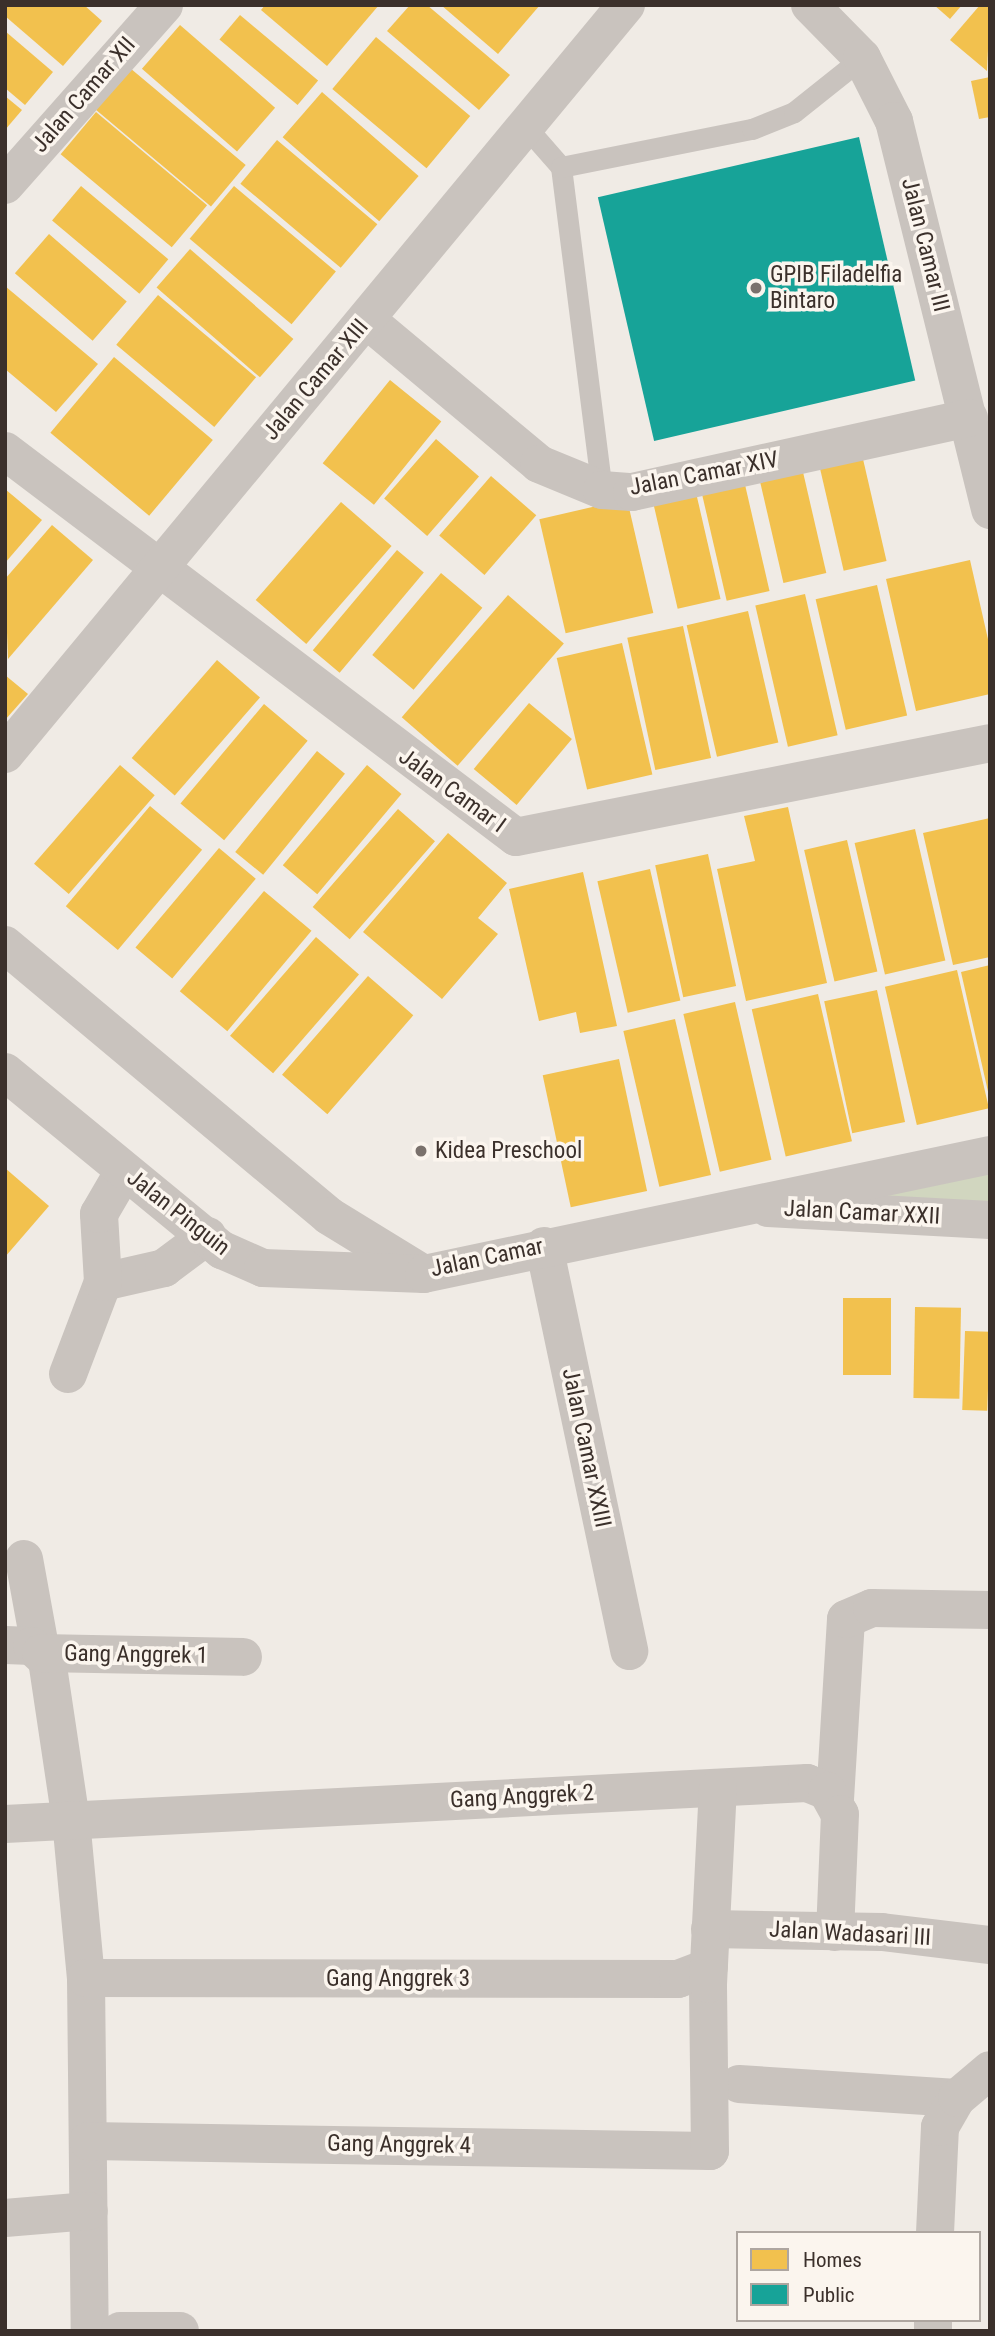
<!DOCTYPE html>
<style>
body{margin:0}
#map{position:relative;width:995px;height:2336px;overflow:hidden;background:#f0ebe5;font-family:"Roboto Condensed",sans-serif}
div>[style]{position:absolute}
.green>*{inset:0;background:#d1d6bf}
.homes>*{inset:0;background:#f2c14e;transform-origin:0 0}
.public>*{inset:0;background:#17a398;transform-origin:0 0}
.service>*{height:21px;margin:-10.5px;padding:0 10.5px;transform-origin:10.5px;border-radius:10.5px;background:#c9c3be}
.minor>*{height:38px;margin:-19px;padding:0 19px;transform-origin:19px;border-radius:19px;background:#c9c3be}
.tertiary>*{height:38px;margin:-19px;padding:0 19px;transform-origin:19px;border-radius:19px;background:#c9c3be}
.dots>*{width:19px;height:19px;translate:-50% -50%;box-sizing:border-box;border:4px solid #fbf5ee;border-radius:50%}
span{translate:-50% -50%;white-space:nowrap;text-align:center;line-height:1.15;-webkit-text-stroke:7px #fbf5ee;paint-order:stroke}
.street-label{font-size:23px;color:#3b302b}
.poi-label{font-size:23px;color:#3b302b}
.left{translate:0 -50%;text-align:left}
.frame{position:absolute;inset:0;border:7px solid #3b302b;pointer-events:none}
.legend{position:absolute;left:736px;top:2231px;width:245px;height:91px;box-sizing:border-box;background:#fbf5ee;border:2px solid #aea6a0;margin:0;padding:9px 12px;list-style:none;font-size:21px;color:#3b302b}
.legend li{display:flex;align-items:center;gap:14px;height:35px}
.legend b{width:35px;border:2px solid #aea6a0}
</style>
<div id="map">
<div class="green">
<i style="clip-path:polygon(990px 1156px,990px 1215px,746px 1205px)"></i>
</div>
<div class="homes">
<i style="clip-path:polygon(5px 5px,84px 5px,102px 21px,63px 66px,5px 16px)"></i>
<i style="clip-path:polygon(265px 5px,379px 5px,327px 66px,261px 10px)"></i>
<i style="clip-path:polygon(410px 5px,427px 5px,510px 75px,479px 110px,387px 31px)"></i>
<i style="clip-path:polygon(441px 5px,540px 5px,498px 54px)"></i>
<i style="clip-path:polygon(934px 5px,962px 5px,950px 19px)"></i>
<i style="clip-path:polygon(980px 5px,990px 5px,987px 71px,950px 40px)"></i>
<i style="left:240px;top:15px;width:102px;height:32px;rotate:40deg"></i>
<i style="left:180px;top:25px;width:126px;height:58px;rotate:41deg"></i>
<i style="clip-path:polygon(5px 31px,53px 72px,25px 105px,5px 88px)"></i>
<i style="left:376px;top:37px;width:123px;height:68px;rotate:40deg"></i>
<i style="left:130px;top:68px;width:151px;height:54px;rotate:40deg"></i>
<i style="clip-path:polygon(990px 77px,990px 117px,979px 119px,971px 81px)"></i>
<i style="left:322px;top:92px;width:128px;height:60px;rotate:41deg"></i>
<i style="clip-path:polygon(5px 96px,22px 110px,5px 130px)"></i>
<i style="left:96px;top:112px;width:145px;height:55px;rotate:40deg"></i>
<i style="left:277px;top:140px;width:131px;height:57px;rotate:40deg"></i>
<i style="left:81px;top:186px;width:114px;height:45px;rotate:40deg"></i>
<i style="left:234px;top:186px;width:133px;height:69px;rotate:40deg"></i>
<i style="left:49px;top:234px;width:103px;height:52px;rotate:41deg"></i>
<i style="left:190px;top:249px;width:137px;height:51px;rotate:41deg"></i>
<i style="clip-path:polygon(5px 286px,98px 364px,56px 412px,5px 369px)"></i>
<i style="left:158px;top:295px;width:128px;height:65px;rotate:40deg"></i>
<i style="left:114px;top:357px;width:129px;height:99px;rotate:40deg"></i>
<i style="left:390px;top:380px;width:66px;height:107px;rotate:39deg"></i>
<i style="left:436px;top:439px;width:57px;height:79px;rotate:41deg"></i>
<i style="left:860px;top:446px;width:118px;height:44px;rotate:77deg"></i>
<i style="left:800px;top:459px;width:117px;height:44px;rotate:77deg"></i>
<i style="left:491px;top:476px;width:60px;height:79px;rotate:41deg"></i>
<i style="left:743px;top:476px;width:118px;height:44px;rotate:77deg"></i>
<i style="left:694px;top:484px;width:118px;height:44px;rotate:77deg"></i>
<i style="clip-path:polygon(5px 489px,42px 520px,5px 563px)"></i>
<i style="left:627px;top:499px;width:117px;height:90px;rotate:77deg"></i>
<i style="left:341px;top:502px;width:67px;height:130px;rotate:41deg"></i>
<i style="clip-path:polygon(52px 525px,93px 560px,8px 659px,5px 579px)"></i>
<i style="left:397px;top:550px;width:35px;height:131px;rotate:40deg"></i>
<i style="clip-path:polygon(970px 560px,990px 648px,990px 694px,916px 711px,886px 579px)"></i>
<i style="left:441px;top:573px;width:54px;height:107px;rotate:40deg"></i>
<i style="left:877px;top:585px;width:134px;height:63px;rotate:77deg"></i>
<i style="left:805px;top:594px;width:145px;height:51px;rotate:77deg"></i>
<i style="left:508px;top:595px;width:74px;height:162px;rotate:41deg"></i>
<i style="left:748px;top:611px;width:135px;height:63px;rotate:77deg"></i>
<i style="left:683px;top:626px;width:135px;height:57px;rotate:78deg"></i>
<i style="left:622px;top:643px;width:135px;height:67px;rotate:77deg"></i>
<i style="left:217px;top:660px;width:57px;height:130px;rotate:41deg"></i>
<i style="clip-path:polygon(5px 675px,28px 694px,5px 720px)"></i>
<i style="left:529px;top:703px;width:56px;height:86px;rotate:40deg"></i>
<i style="left:264px;top:704px;width:57px;height:130px;rotate:40deg"></i>
<i style="left:317px;top:751px;width:36px;height:130px;rotate:39deg"></i>
<i style="left:120px;top:765px;width:46px;height:131px;rotate:41deg"></i>
<i style="left:367px;top:765px;width:45px;height:131px;rotate:40deg"></i>
<i style="left:150px;top:806px;width:68px;height:131px;rotate:40deg"></i>
<i style="clip-path:polygon(788px 807px,827px 983px,746px 1001px,717px 869px,755px 861px,744px 816px)"></i>
<i style="left:398px;top:809px;width:49px;height:130px;rotate:41deg"></i>
<i style="clip-path:polygon(990px 818px,990px 957px,953px 965px,923px 833px)"></i>
<i style="left:915px;top:829px;width:135px;height:62px;rotate:77deg"></i>
<i style="clip-path:polygon(448px 833px,507px 883px,478px 918px,498px 934px,442px 999px,363px 932px)"></i>
<i style="left:847px;top:840px;width:135px;height:44px;rotate:77deg"></i>
<i style="left:219px;top:848px;width:48px;height:130px;rotate:40deg"></i>
<i style="left:708px;top:854px;width:135px;height:54px;rotate:78deg"></i>
<i style="left:650px;top:869px;width:135px;height:54px;rotate:77deg"></i>
<i style="clip-path:polygon(583px 872px,617px 1026px,580px 1033px,576px 1012px,539px 1021px,509px 889px)"></i>
<i style="left:264px;top:891px;width:62px;height:131px;rotate:40deg"></i>
<i style="left:316px;top:937px;width:57px;height:131px;rotate:41deg"></i>
<i style="clip-path:polygon(990px 965px,990px 1096px,989px 1096px,961px 972px)"></i>
<i style="left:957px;top:970px;width:142px;height:74px;rotate:77deg"></i>
<i style="left:368px;top:976px;width:60px;height:131px;rotate:41deg"></i>
<i style="left:877px;top:990px;width:135px;height:54px;rotate:78deg"></i>
<i style="left:818px;top:994px;width:151px;height:68px;rotate:77deg"></i>
<i style="left:735px;top:1002px;width:162px;height:53px;rotate:77deg"></i>
<i style="left:675px;top:1019px;width:160px;height:53px;rotate:77deg"></i>
<i style="left:619px;top:1059px;width:135px;height:78px;rotate:78deg"></i>
<i style="clip-path:polygon(5px 1168px,49px 1206px,5px 1257px)"></i>
<i style="left:843px;top:1298px;width:48px;height:77px"></i>
<i style="left:915px;top:1307px;width:46px;height:91px;rotate:1deg"></i>
<i style="left:965px;top:1331px;width:25px;height:79px;rotate:2deg"></i>
</div>
<div class="public">
<i style="left:859px;top:137px;width:250px;height:268px;rotate:77deg"></i>
</div>
<div class="service">
<i style="left:526px;top:127px;width:53px;rotate:48.8deg"></i>
<i style="left:561px;top:167px;width:326px;rotate:82.8deg"></i>
<i style="left:561px;top:167px;width:195px;rotate:-11.3deg"></i>
<i style="left:752px;top:129px;width:45px;rotate:-22deg"></i>
<i style="left:794px;top:112px;width:87px;rotate:-38.5deg"></i>
</div>
<div class="minor">
<i style="left:810px;top:5px;width:74px;rotate:45.5deg"></i>
<i style="left:862px;top:58px;width:71px;rotate:63.1deg"></i>
<i style="left:894px;top:121px;width:401px;rotate:76.1deg"></i>
<i style="left:5px;top:185px;width:240px;rotate:-48.5deg"></i>
<i style="left:367px;top:320px;width:224px;rotate:39.9deg"></i>
<i style="left:539px;top:464px;width:68px;rotate:22.4deg"></i>
<i style="left:602px;top:490px;width:30px;rotate:4deg"></i>
<i style="left:632px;top:492px;width:345px;rotate:-12.4deg"></i>
<i style="left:5px;top:451px;width:640px;rotate:37.07deg"></i>
<i style="left:516px;top:837px;width:483px;rotate:-11.2deg"></i>
<i style="left:5px;top:754px;width:973px;rotate:-50.34deg"></i>
<i style="left:768px;top:1208px;width:222px;rotate:3.1deg"></i>
<i style="left:544px;top:1246px;width:414px;rotate:78.1deg"></i>
<i style="left:103px;top:1282px;width:63px;rotate:-12.9deg"></i>
<i style="left:164px;top:1268px;width:54px;rotate:-36.7deg"></i>
<i style="left:68px;top:1374px;width:98px;rotate:-69.2deg"></i>
<i style="left:103px;top:1282px;width:68px;rotate:-93.4deg"></i>
<i style="left:99px;top:1214px;width:50px;rotate:-59.8deg"></i>
<i style="left:24px;top:1559px;width:96px;rotate:79.7deg"></i>
<i style="left:5px;top:1645px;width:27px;rotate:2deg"></i>
<i style="left:32px;top:1646px;width:21px;rotate:43deg"></i>
<i style="left:47px;top:1660px;width:162px;rotate:81.5deg"></i>
<i style="left:71px;top:1820px;width:159px;rotate:84.6deg"></i>
<i style="left:86px;top:1978px;width:353px;rotate:89.4deg"></i>
<i style="left:41px;top:1653px;width:202px;rotate:1.1deg"></i>
<i style="left:835px;top:1799px;width:180px;rotate:-86.5deg"></i>
<i style="left:846px;top:1619px;width:28px;rotate:-23deg"></i>
<i style="left:872px;top:1608px;width:118px;rotate:1deg"></i>
<i style="left:5px;top:1824px;width:803px;rotate:-2.93deg"></i>
<i style="left:807px;top:1783px;width:22px;rotate:22deg"></i>
<i style="left:827px;top:1791px;width:26px;rotate:61deg"></i>
<i style="left:840px;top:1814px;width:118px;rotate:92.4deg"></i>
<i style="left:710px;top:1929px;width:172px;rotate:1deg"></i>
<i style="left:882px;top:1932px;width:109px;rotate:6.9deg"></i>
<i style="left:86px;top:1978px;width:592px;rotate:0.1deg"></i>
<i style="left:678px;top:1979px;width:33px;rotate:-21deg"></i>
<i style="left:739px;top:2084px;width:218px;rotate:3.7deg"></i>
<i style="left:88px;top:2141px;width:622px;rotate:0.92deg"></i>
<i style="left:710px;top:2151px;width:167px;rotate:-90.7deg"></i>
<i style="left:708px;top:1984px;width:196px;rotate:-87.1deg"></i>
<i style="left:5px;top:2218px;width:84px;rotate:-4.8deg"></i>
<i style="left:935px;top:2233px;width:106px;rotate:-87.3deg"></i>
<i style="left:940px;top:2127px;width:34px;rotate:-60deg"></i>
<i style="left:957px;top:2098px;width:43px;rotate:-40.3deg"></i>
<i style="left:120px;top:2331px;width:60px"></i>
<i style="left:933px;top:2331px;width:11px;rotate:-90deg"></i>
</div>
<div class="tertiary">
<i style="left:5px;top:945px;width:422px;rotate:39.9deg"></i>
<i style="left:329px;top:1216px;width:109px;rotate:31.5deg"></i>
<i style="left:5px;top:1072px;width:281px;rotate:39.4deg"></i>
<i style="left:222px;top:1250px;width:45px;rotate:23.7deg"></i>
<i style="left:263px;top:1268px;width:161px;rotate:2.1deg"></i>
<i style="left:424px;top:1274px;width:578px;rotate:-11.87deg"></i>
</div>
<div class="dots">
<i style="left:756px;top:288px;background:#7a716c"></i>
<i style="left:421px;top:1151px;background:#7a716c"></i>
</div>
<div class="street-label">
<span style="left:84px;top:95px;rotate:-49deg">Jalan Camar XII</span>
<span style="left:925px;top:245px;rotate:76deg">Jalan Camar III</span>
<span style="left:316px;top:380px;rotate:-50deg">Jalan Camar XIII</span>
<span style="left:704px;top:474px;rotate:-11deg">Jalan Camar XIV</span>
<span style="left:452px;top:791px;rotate:36deg">Jalan Camar I</span>
<span style="left:178px;top:1213px;rotate:38deg">Jalan Pinguin</span>
<span style="left:862px;top:1213px;rotate:3deg">Jalan Camar XXII</span>
<span style="left:487px;top:1258px;rotate:-12deg">Jalan Camar</span>
<span style="left:586px;top:1448px;rotate:78deg">Jalan Camar XXIII</span>
<span style="left:136px;top:1655px;rotate:1deg">Gang Anggrek 1</span>
<span style="left:522px;top:1797px;rotate:-3deg">Gang Anggrek 2</span>
<span style="left:850px;top:1934px;rotate:3deg">Jalan Wadasari III</span>
<span style="left:398px;top:1979px">Gang Anggrek 3</span>
<span style="left:399px;top:2145px;rotate:1deg">Gang Anggrek 4</span>
</div>
<div class="poi-label">
<span class="left" style="left:770px;top:288px">GPIB Filadelfia<br>Bintaro</span>
<span class="left" style="left:435px;top:1151px">Kidea Preschool</span>
</div>
<div class="frame"></div>
<ul class="legend">
<li><b style="height:19px;background:#f2c14e"></b>Homes</li>
<li><b style="height:19px;background:#17a398"></b>Public</li>
</ul>
</div>
